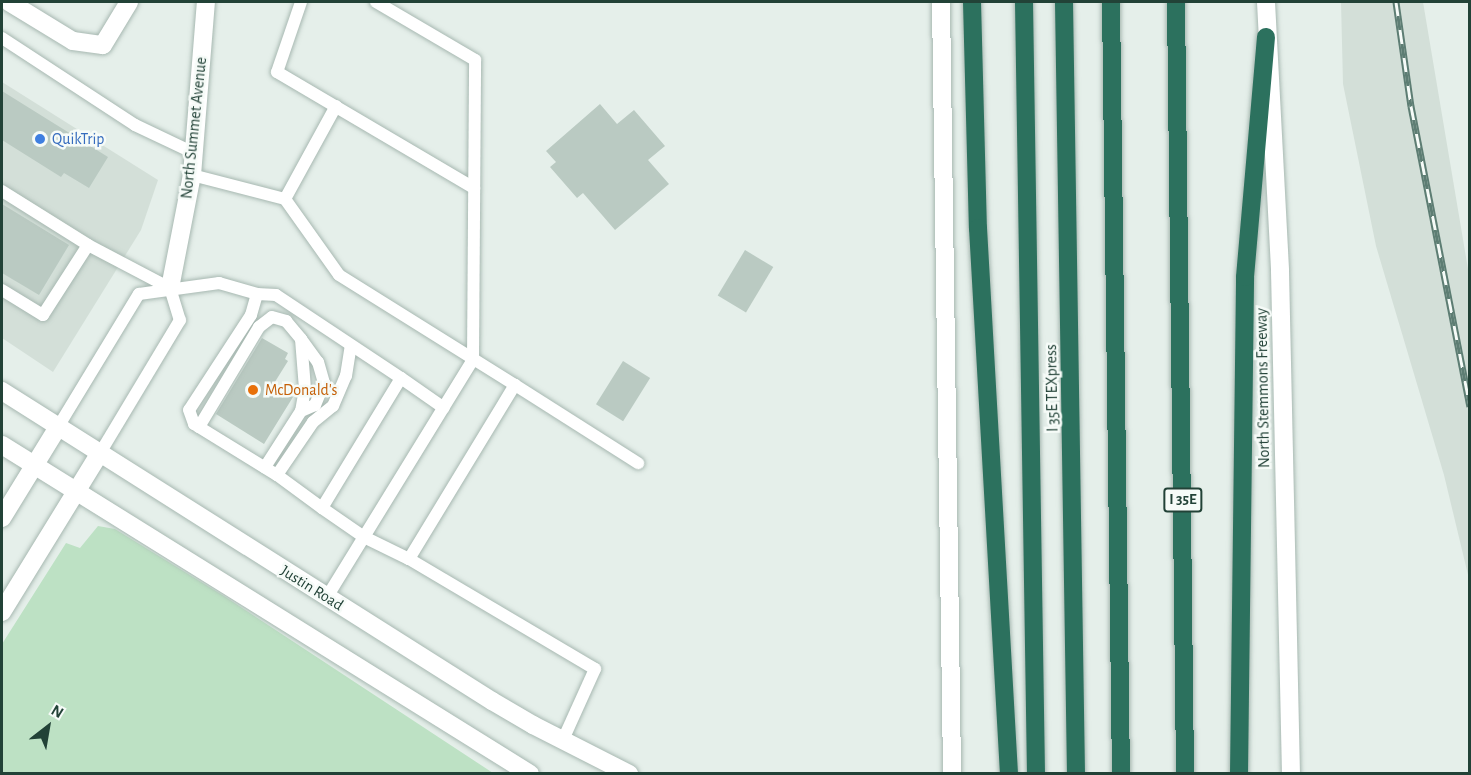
<!DOCTYPE html>
<style>
body{margin:0}
#map{position:relative;width:1471px;height:775px;overflow:hidden;background:#e5efea;font-family:"Alegreya Sans",sans-serif}
div>[style]{position:absolute}
.built>*{inset:0;background:#d3dfd8}
.green>*{inset:0;background:#bde1c4}
.building>*{inset:0;background:#bacac2;transform-origin:0 0}
.roads{filter:drop-shadow(0 0 2px #a7b8b1) drop-shadow(0 0 2px #a7b8b1)}
.service>*{height:12px;margin:-6px;padding:0 6px;transform-origin:6px;border-radius:6px;background:#fff}
.minor>*{height:18px;margin:-9px;padding:0 9px;transform-origin:9px;border-radius:9px;background:#fff}
.secondary>*{height:18px;margin:-9px;padding:0 9px;transform-origin:9px;border-radius:9px;background:#fff}
.motorway>*{height:18px;margin:-9px;padding:0 9px;transform-origin:9px;border-radius:9px;background:#2c715e}
.rail>*{height:7px;margin-top:-3.5px;transform-origin:0;background:repeating-linear-gradient(90deg,#f6fbf8 0 14px,#5d7d73 0 28px);box-sizing:border-box;border-block:2px solid #5d7d73}
.dots>*{width:16px;height:16px;translate:-50% -50%;box-sizing:border-box;border:3px solid #f6fbf8;border-radius:50%}
span{translate:-50% -50%;white-space:nowrap;text-align:center;line-height:1.15;-webkit-text-stroke:5px #f6fbf8;paint-order:stroke}
.shield-label span{padding:2px 4px;background:#f6fbf8;border:2px solid;border-radius:4px;-webkit-text-stroke-width:0}
.shield-label{font-size:15px;color:#224237;font-weight:700}
.street-label{font-size:16px;color:#224237}
.shop-label{font-size:16px;color:#366cbe}
.left{translate:0 -50%;text-align:left}
.food-label{font-size:16px;color:#c56008}
.frame{position:absolute;inset:0;border:3px solid #224237;pointer-events:none}
.north{position:absolute;left:18px;top:697px;width:60px;height:60px;-webkit-text-stroke:4px #f6fbf8;paint-order:stroke;rotate:31deg;font-size:16px;font-weight:700;line-height:24px;text-align:center;color:#224237}
.north::after{content:'';display:block;margin:auto;width:21px;height:27px;background:#224237;clip-path:polygon(50% 0,100% 100%,50% 72%,0 100%)}
</style>
<div id="map">
<div class="built">
<i style="clip-path:polygon(1341px 2px,1423px 2px,1469px 275px,1469px 579px,1444px 475px,1376px 246px,1343px 84px)"></i>
<i style="clip-path:polygon(2px 82px,158px 180px,141px 230px,53px 372px,2px 338px)"></i>
</div>
<div class="green">
<i style="clip-path:polygon(98px 526px,115px 529px,224px 596px,493px 773px,2px 773px,2px 644px,66px 543px,80px 548px)"></i>
</div>
<div class="building">
<i style="clip-path:polygon(2px 91px,108px 157px,89px 188px,64px 173px,61px 177px,2px 140px)"></i>
<i style="clip-path:polygon(600px 104px,617px 124px,634px 110px,665px 146px,648px 160px,669px 184px,615px 230px,583px 193px,577px 198px,550px 167px,556px 162px,546px 151px)"></i>
<i style="clip-path:polygon(2px 204px,69px 245px,39px 295px,2px 273px)"></i>
<i style="left:745px;top:250px;width:33px;height:53px;rotate:31deg"></i>
<i style="clip-path:polygon(262px 338px,288px 353px,285px 359px,288px 361px,273px 385px,293px 397px,264px 444px,216px 414px)"></i>
<i style="left:623px;top:361px;width:32px;height:51px;rotate:32deg"></i>
</div>
<div class="roads">
<div class="service">
<i style="left:301px;top:2px;width:74px;rotate:108.9deg"></i>
<i style="left:277px;top:72px;width:229px;rotate:30.5deg"></i>
<i style="left:2px;top:38px;width:159px;rotate:33.2deg"></i>
<i style="left:135px;top:125px;width:65px;rotate:25.4deg"></i>
<i style="left:336px;top:106px;width:106px;rotate:118.7deg"></i>
<i style="left:285px;top:199px;width:93px;rotate:54.6deg"></i>
<i style="left:339px;top:275px;width:208px;rotate:32deg"></i>
<i style="left:192px;top:175px;width:96px;rotate:14.5deg"></i>
<i style="left:2px;top:191px;width:102px;rotate:32.1deg"></i>
<i style="left:88px;top:245px;width:93px;rotate:27.7deg"></i>
<i style="left:170px;top:288px;width:34px;rotate:73deg"></i>
<i style="left:180px;top:320px;width:155px;rotate:121deg"></i>
<i style="left:2px;top:290px;width:48px;rotate:31.4deg"></i>
<i style="left:43px;top:315px;width:83px;rotate:-57.3deg"></i>
<i style="left:257px;top:294px;width:22px;rotate:106deg"></i>
<i style="left:251px;top:315px;width:113px;rotate:123.1deg"></i>
<i style="left:189px;top:410px;width:15px;rotate:70deg"></i>
<i style="left:194px;top:424px;width:97px;rotate:31.6deg"></i>
<i style="left:277px;top:475px;width:56px;rotate:36.3deg"></i>
<i style="left:301px;top:339px;width:29px;rotate:54deg"></i>
<i style="left:318px;top:362px;width:22px;rotate:74deg"></i>
<i style="left:324px;top:383px;width:24px;rotate:112deg"></i>
<i style="left:315px;top:405px;width:15px;rotate:157deg"></i>
<i style="left:401px;top:378px;width:52px;rotate:34.9deg"></i>
<i style="left:58px;top:427px;width:156px;rotate:-58.7deg"></i>
<i style="left:139px;top:294px;width:81px;rotate:-7.8deg"></i>
<i style="left:219px;top:283px;width:40px;rotate:16deg"></i>
<i style="left:257px;top:294px;width:19px;rotate:3deg"></i>
<i style="left:276px;top:295px;width:150px;rotate:33.6deg"></i>
<i style="left:401px;top:378px;width:152px;rotate:121.3deg"></i>
<i style="left:322px;top:508px;width:51px;rotate:34.6deg"></i>
<i style="left:364px;top:537px;width:50px;rotate:26.1deg"></i>
<i style="left:409px;top:559px;width:216px;rotate:30.6deg"></i>
<i style="left:595px;top:669px;width:78px;rotate:114.3deg"></i>
<i style="left:199px;top:427px;width:117px;rotate:-59deg"></i>
<i style="left:259px;top:327px;width:16px;rotate:-38deg"></i>
<i style="left:272px;top:317px;width:15px;rotate:16deg"></i>
<i style="left:286px;top:321px;width:23px;rotate:50deg"></i>
<i style="left:301px;top:339px;width:50px;rotate:85.4deg"></i>
<i style="left:305px;top:389px;width:22px;rotate:100deg"></i>
<i style="left:301px;top:411px;width:67px;rotate:122.7deg"></i>
<i style="left:277px;top:475px;width:64px;rotate:-55.8deg"></i>
<i style="left:313px;top:422px;width:26px;rotate:-39deg"></i>
<i style="left:333px;top:406px;width:33px;rotate:-67deg"></i>
<i style="left:346px;top:376px;width:31px;rotate:-81deg"></i>
<i style="left:409px;top:559px;width:204px;rotate:-58.7deg"></i>
<i style="left:515px;top:385px;width:146px;rotate:32.4deg"></i>
<i style="left:327px;top:597px;width:278px;rotate:-58.4deg"></i>
<i style="left:473px;top:360px;width:300px;rotate:-89.6deg"></i>
<i style="left:475px;top:60px;width:115px;rotate:-149.6deg"></i>
</div>
<div class="minor">
<i style="left:9px;top:2px;width:75px;rotate:31.4deg"></i>
<i style="left:73px;top:41px;width:30px;rotate:8deg"></i>
<i style="left:103px;top:45px;width:50px;rotate:-58.8deg"></i>
<i style="left:170px;top:288px;width:115px;rotate:-79deg"></i>
<i style="left:192px;top:175px;width:174px;rotate:-85.4deg"></i>
</div>
<div class="secondary">
<i style="left:941px;top:2px;width:772px;rotate:89.18deg"></i>
<i style="left:1266px;top:2px;width:269px;rotate:87deg"></i>
<i style="left:1280px;top:271px;width:503px;rotate:88.75deg"></i>
<i style="left:2px;top:391px;width:580px;rotate:32.32deg"></i>
<i style="left:492px;top:701px;width:48px;rotate:30.3deg"></i>
<i style="left:533px;top:725px;width:108px;rotate:27deg"></i>
<i style="left:2px;top:445px;width:622px;rotate:31.93deg"></i>
<i style="left:2px;top:518px;width:107px;rotate:-58.4deg"></i>
<i style="left:2px;top:612px;width:187px;rotate:-58.4deg"></i>
</div>
<div class="motorway">
<i style="left:972px;top:2px;width:226px;rotate:88.5deg"></i>
<i style="left:978px;top:228px;width:547px;rotate:86.75deg"></i>
<i style="left:1024px;top:2px;width:772px;rotate:89.11deg"></i>
<i style="left:1064px;top:2px;width:772px;rotate:89.11deg"></i>
<i style="left:1111px;top:2px;width:772px;rotate:89.26deg"></i>
<i style="left:1176px;top:2px;width:772px;rotate:89.33deg"></i>
<i style="left:1239px;top:774px;width:497px;rotate:-89.3deg"></i>
<i style="left:1245px;top:277px;width:241px;rotate:-85deg"></i>
</div>
</div>
<div class="rail">
<i style="left:1396px;top:2px;width:105px;rotate:81.8deg"></i>
<i style="left:1411px;top:106px;width:306px;rotate:78.9deg"></i>
</div>
<div class="dots">
<i style="left:40px;top:139px;background:#3f7fe0"></i>
<i style="left:253px;top:390px;background:#e8710a"></i>
</div>
<div class="shield-label">
<span style="left:1183px;top:500px">I 35E</span>
</div>
<div class="street-label">
<span style="left:194px;top:128px;rotate:-84deg">North Summet Avenue</span>
<span style="left:1052px;top:388px;rotate:-91deg">I 35E TEXpress</span>
<span style="left:1263px;top:388px;rotate:-91deg">North Stemmons Freeway</span>
<span style="left:312px;top:588px;rotate:32deg">Justin Road</span>
</div>
<div class="shop-label">
<span class="left" style="left:52px;top:139px">QuikTrip</span>
</div>
<div class="food-label">
<span class="left" style="left:265px;top:390px">McDonald's</span>
</div>
<div class="frame"></div>
<div class="north">N</div>
</div>
